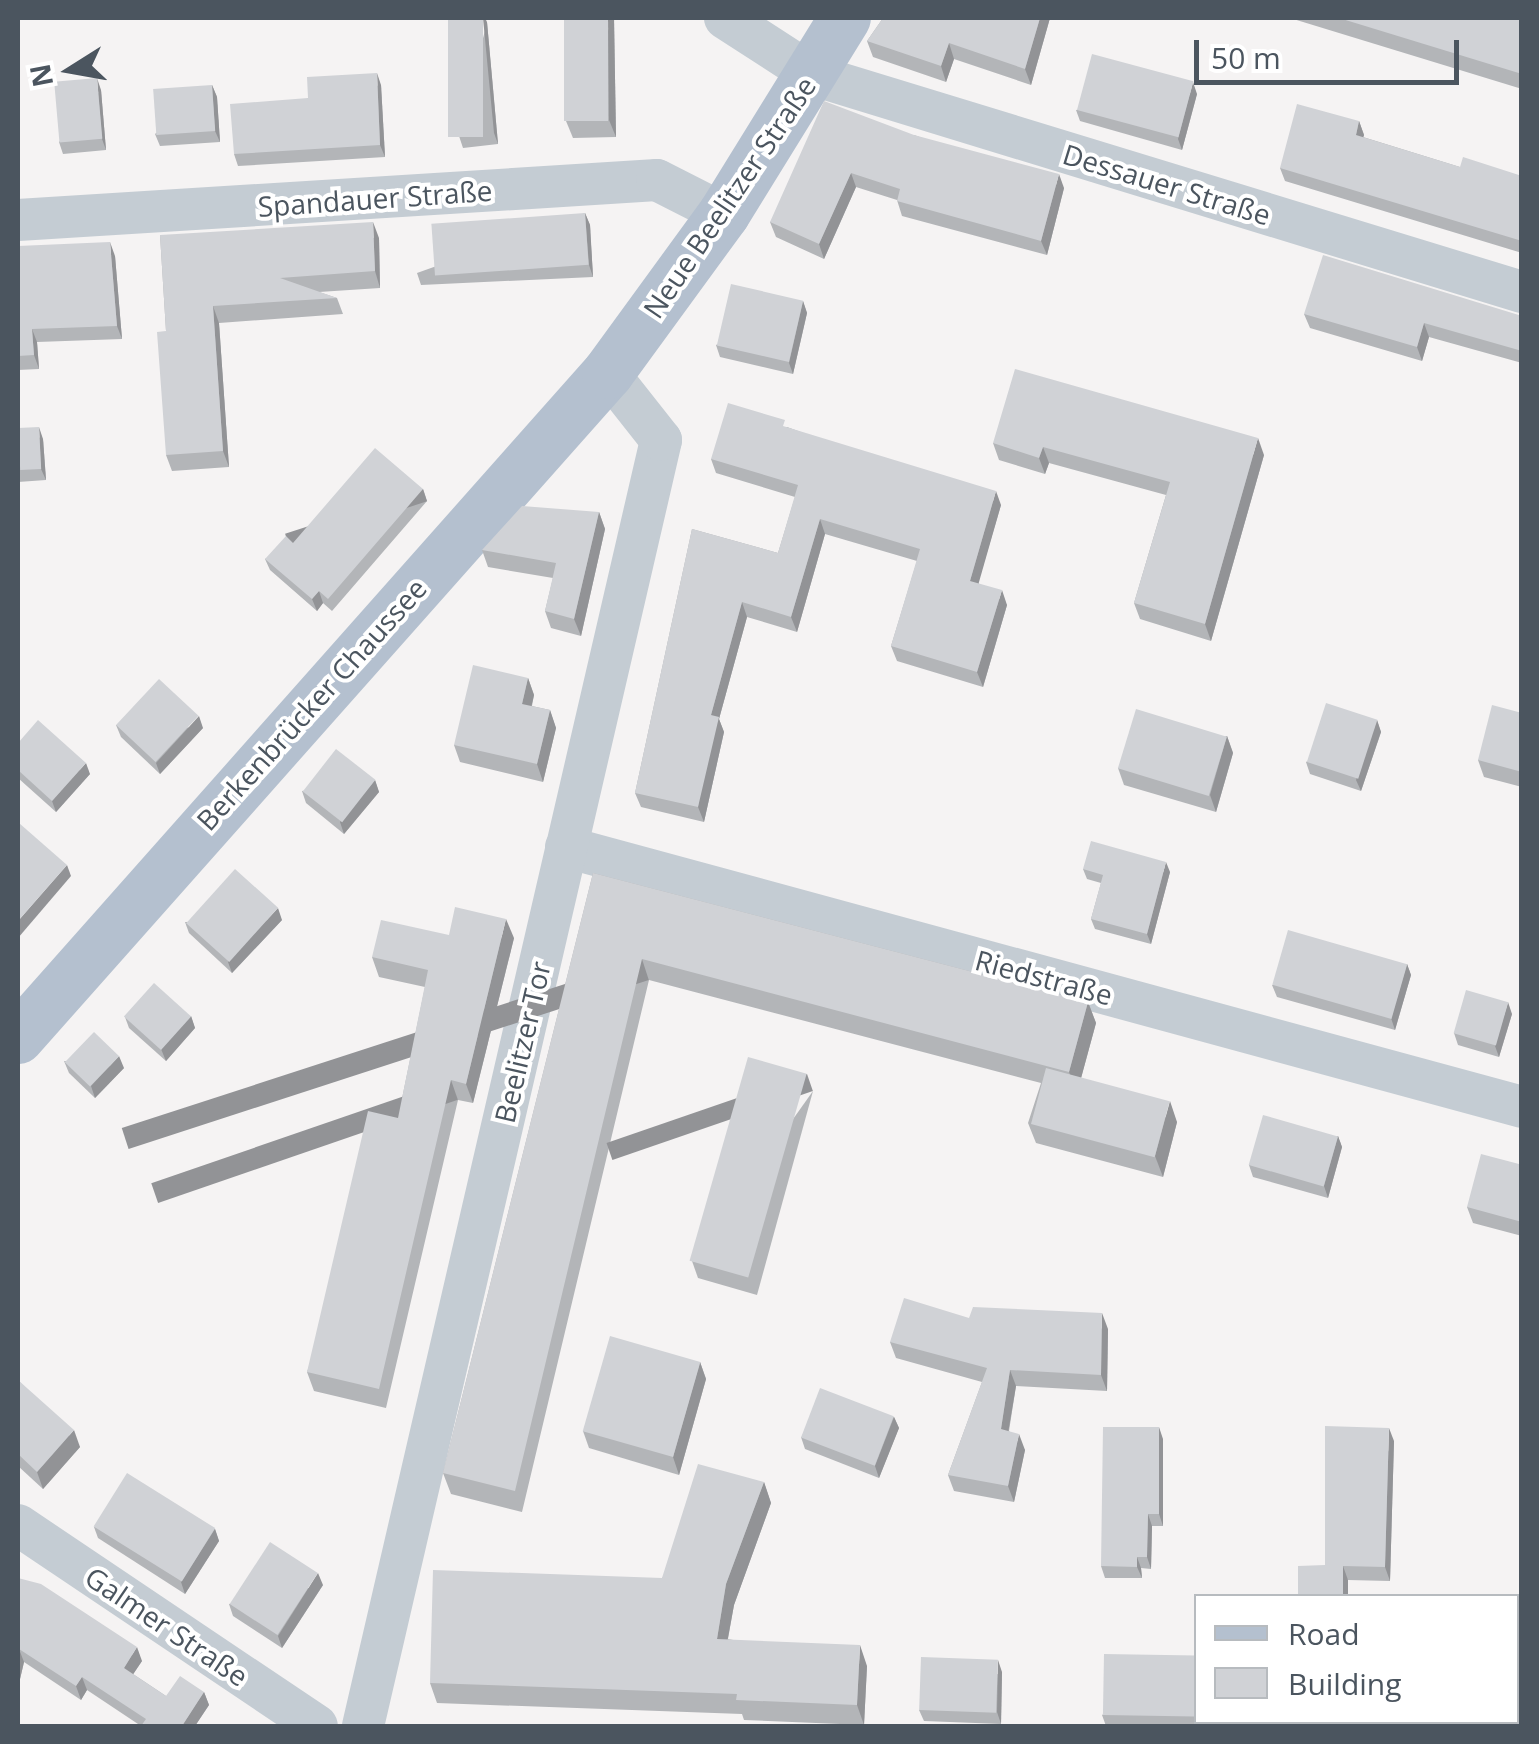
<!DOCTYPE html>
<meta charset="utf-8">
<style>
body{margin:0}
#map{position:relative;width:1539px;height:1744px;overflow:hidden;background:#f5f3f3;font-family:"Open Sans",sans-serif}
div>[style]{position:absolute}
.minor>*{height:42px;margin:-21px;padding:0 21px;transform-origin:21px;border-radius:21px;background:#c4ccd3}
.major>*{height:52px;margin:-26px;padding:0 26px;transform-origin:26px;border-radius:26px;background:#b4c0cf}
.wall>*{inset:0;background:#b3b5b8}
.shaded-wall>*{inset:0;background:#929396;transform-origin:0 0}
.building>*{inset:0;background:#d0d2d6;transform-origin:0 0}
span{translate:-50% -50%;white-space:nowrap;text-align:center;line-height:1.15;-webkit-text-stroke:8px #fff;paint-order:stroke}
.street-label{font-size:28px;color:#4b555f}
.frame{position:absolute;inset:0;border:20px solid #4b555f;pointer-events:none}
.legend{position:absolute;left:1194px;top:1594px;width:325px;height:130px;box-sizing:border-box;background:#fff;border:2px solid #b7bbbf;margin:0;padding:12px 18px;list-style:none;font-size:30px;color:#4b555f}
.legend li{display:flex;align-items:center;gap:20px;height:50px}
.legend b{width:50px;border:2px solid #b7bbbf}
.north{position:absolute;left:20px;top:20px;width:100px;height:100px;-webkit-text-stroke:8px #fff;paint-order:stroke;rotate:259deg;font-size:28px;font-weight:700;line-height:40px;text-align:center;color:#4b555f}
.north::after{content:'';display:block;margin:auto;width:35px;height:45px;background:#4b555f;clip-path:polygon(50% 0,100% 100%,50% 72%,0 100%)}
.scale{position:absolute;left:1194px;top:40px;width:265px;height:45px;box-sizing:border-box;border:5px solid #4b555f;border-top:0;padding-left:12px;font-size:30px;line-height:35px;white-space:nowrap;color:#4b555f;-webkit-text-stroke:8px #fff;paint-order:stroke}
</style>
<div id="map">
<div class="minor">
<i style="left:725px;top:18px;width:105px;rotate:32.9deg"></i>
<i style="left:813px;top:75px;width:741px;rotate:17.02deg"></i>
<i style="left:18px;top:220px;width:640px;rotate:-3.58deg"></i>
<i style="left:657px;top:180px;width:75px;rotate:26.9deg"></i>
<i style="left:566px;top:847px;width:991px;rotate:15.21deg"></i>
<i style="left:18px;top:1525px;width:360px;rotate:33.9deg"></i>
<i style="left:363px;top:1726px;width:1320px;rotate:-76.95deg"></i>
<i style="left:661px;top:440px;width:85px;rotate:-128.3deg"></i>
</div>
<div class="major">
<i style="left:18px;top:1038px;width:889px;rotate:-48.42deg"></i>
<i style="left:608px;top:373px;width:197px;rotate:-53.9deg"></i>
<i style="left:724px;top:214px;width:230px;rotate:-58.3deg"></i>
</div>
<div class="wall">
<i style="clip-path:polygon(614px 18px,616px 137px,573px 138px,566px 121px)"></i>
<i style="clip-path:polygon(883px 18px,1050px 18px,1031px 85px,954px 59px,946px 82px,873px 57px,867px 41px)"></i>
<i style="clip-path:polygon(1290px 18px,1522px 18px,1522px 89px)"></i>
<i style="clip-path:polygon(487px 22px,498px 144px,463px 148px,459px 136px)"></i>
<i style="clip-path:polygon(212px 85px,217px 97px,220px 142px,160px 146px,155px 134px)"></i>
<i style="clip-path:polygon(381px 85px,385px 157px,238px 166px,234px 154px,308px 98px)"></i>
<i style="clip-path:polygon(101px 90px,106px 150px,63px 154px,59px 142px)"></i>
<i style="clip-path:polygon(1197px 94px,1182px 150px,1080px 121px,1076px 110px)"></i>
<i style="clip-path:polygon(1359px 121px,1364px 135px,1363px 137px,1460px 167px,1522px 176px,1522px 253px,1285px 181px,1280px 168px)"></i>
<i style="clip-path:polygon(914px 135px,1064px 188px,1047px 255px,902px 216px,897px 200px,856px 187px,824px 259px,776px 237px,770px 222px)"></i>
<i style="clip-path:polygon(585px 213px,590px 225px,593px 277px,421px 285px,417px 273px)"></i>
<i style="clip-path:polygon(160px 235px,379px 238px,380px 288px,319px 292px,337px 298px,343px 314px,219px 323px,229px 467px,172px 471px,166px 455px,166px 331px)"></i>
<i style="clip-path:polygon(18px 246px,115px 256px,122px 339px,37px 342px,39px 369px,18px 370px)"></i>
<i style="clip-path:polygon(803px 301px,807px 313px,793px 374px,720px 357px,716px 345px)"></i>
<i style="clip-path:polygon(1304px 314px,1522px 316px,1522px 363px,1429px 337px,1422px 361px,1310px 328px)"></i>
<i style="clip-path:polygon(787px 427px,1001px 505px,978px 583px,1007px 605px,983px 687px,897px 661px,891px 646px,917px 561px,825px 534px,797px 632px,747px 617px,719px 719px,724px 732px,704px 822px,641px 807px,635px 793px,692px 529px,778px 553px,795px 497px,716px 473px,711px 459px)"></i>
<i style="clip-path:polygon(18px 429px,43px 439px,46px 480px,18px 482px)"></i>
<i style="clip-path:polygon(993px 443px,1264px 455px,1211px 641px,1140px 619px,1134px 603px,1166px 495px,1049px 463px,1045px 474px,999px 460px)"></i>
<i style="clip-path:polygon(423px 489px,427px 501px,332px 611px,323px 603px,317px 611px,270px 570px,265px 559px,293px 543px)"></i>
<i style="clip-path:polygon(599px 512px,605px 529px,581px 636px,551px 628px,545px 611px,553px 578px,488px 567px,482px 550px)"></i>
<i style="clip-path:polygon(528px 678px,534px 695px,532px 706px,550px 710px,556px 728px,543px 782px,460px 762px,454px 745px)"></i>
<i style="clip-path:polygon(1522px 713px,1522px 787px,1484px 777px,1478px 760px)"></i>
<i style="clip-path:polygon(1377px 720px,1381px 732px,1361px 791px,1310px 774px,1306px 762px)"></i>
<i style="clip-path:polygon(116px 725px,203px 728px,160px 774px,121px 737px)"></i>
<i style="clip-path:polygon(1227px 736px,1233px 753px,1216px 812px,1124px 785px,1118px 768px)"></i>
<i style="clip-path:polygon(18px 743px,90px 774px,56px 812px,18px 778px)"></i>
<i style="clip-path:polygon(375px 780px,379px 792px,344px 834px,306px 803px,302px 791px)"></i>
<i style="clip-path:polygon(1083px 869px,1170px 872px,1151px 944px,1095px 929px,1091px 919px,1101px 883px,1087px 879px)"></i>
<i style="clip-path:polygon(593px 873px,1088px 1002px,1096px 1023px,1081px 1078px,1177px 1122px,1163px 1177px,1036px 1143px,1028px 1123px,1041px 1083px,649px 980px,522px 1512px,451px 1494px,443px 1473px)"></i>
<i style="clip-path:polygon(282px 920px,232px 973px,189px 933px,185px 922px)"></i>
<i style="clip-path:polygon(449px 935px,514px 938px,473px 1103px,458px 1100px,386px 1408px,314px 1391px,307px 1372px,398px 1118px,425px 987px,379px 977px,372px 957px)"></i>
<i style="clip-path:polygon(1407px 964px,1411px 975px,1395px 1030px,1277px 997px,1272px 985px)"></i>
<i style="clip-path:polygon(1512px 1014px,1499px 1057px,1458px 1045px,1454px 1033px)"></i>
<i style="clip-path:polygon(191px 1016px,195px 1028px,166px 1061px,129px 1028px,125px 1017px)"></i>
<i style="clip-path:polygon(64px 1061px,124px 1068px,95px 1098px,69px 1073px)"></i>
<i style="clip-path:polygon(813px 1091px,757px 1295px,698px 1278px,692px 1261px)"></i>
<i style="clip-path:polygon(1338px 1136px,1342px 1147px,1328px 1198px,1253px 1177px,1249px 1165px)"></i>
<i style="clip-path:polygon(1522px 1154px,1522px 1236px,1473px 1223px,1467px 1207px,1519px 1164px)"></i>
<i style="clip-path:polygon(969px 1318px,1108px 1329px,1107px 1391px,1016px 1386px,1009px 1431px,1025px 1450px,1014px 1502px,954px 1491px,948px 1475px,982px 1382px,896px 1358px,890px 1342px)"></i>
<i style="clip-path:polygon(700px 1362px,706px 1379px,679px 1475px,589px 1448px,583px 1431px)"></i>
<i style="clip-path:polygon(18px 1380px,80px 1447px,43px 1489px,18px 1466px)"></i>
<i style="clip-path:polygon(894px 1417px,899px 1428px,879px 1478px,805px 1449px,801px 1437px)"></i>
<i style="clip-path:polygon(1163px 1439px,1163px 1526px,1152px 1526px,1151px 1569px,1141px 1568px,1142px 1578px,1105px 1578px,1101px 1566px)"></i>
<i style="clip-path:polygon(1394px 1441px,1390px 1581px,1348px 1580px,1325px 1565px)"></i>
<i style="clip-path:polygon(764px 1482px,771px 1503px,734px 1605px,728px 1639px,867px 1666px,864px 1725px,744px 1720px,742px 1714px,437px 1703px,430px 1683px,662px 1578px)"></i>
<i style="clip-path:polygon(94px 1527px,215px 1529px,219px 1541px,185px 1594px,98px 1538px)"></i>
<i style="clip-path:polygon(18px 1578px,142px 1661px,133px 1674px,166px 1696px,204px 1692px,209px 1705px,195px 1726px,141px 1726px,87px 1690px,81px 1700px,24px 1662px,20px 1679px,18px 1679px)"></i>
<i style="clip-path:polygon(323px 1585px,282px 1648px,233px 1616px,229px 1604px)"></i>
<i style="clip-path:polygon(1196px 1656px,1196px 1722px,1391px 1722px,1391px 1726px,1106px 1726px,1102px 1715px)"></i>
<i style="clip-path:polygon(1002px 1672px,1001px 1724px,924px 1721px,919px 1710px)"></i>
</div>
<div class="shaded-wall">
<i style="clip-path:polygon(483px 18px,485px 18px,487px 22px,498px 144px,494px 133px)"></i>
<i style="clip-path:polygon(608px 18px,614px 18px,616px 137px,609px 120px)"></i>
<i style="clip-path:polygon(1040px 18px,1050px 18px,1031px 85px,1025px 69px)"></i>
<i style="clip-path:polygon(949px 43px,954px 59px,946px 82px,941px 66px)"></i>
<i style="clip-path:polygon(377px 73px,381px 85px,385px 157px,380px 145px)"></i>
<i style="clip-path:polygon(97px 78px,101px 90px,106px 150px,102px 139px)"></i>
<i style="clip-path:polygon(1193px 82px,1197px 94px,1182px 150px,1178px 139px)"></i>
<i style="clip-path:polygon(212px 85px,217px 97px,220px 142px,215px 131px)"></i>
<i style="clip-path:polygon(1359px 121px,1364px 135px,1360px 148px,1356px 135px)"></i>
<i style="clip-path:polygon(851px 173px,856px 187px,824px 259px,819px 244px)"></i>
<i style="clip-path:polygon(1059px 174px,1064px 188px,1047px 255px,1041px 241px)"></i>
<i style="clip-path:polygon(585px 213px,590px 225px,593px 277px,589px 265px)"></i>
<i style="clip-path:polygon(373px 222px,379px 238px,380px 288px,375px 271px)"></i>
<i style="clip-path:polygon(110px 242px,115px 256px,122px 339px,117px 326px)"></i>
<i style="clip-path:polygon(803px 301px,807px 313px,793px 374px,789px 363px)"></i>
<i style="clip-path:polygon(213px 306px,219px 323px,229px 467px,223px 451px)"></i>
<i style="clip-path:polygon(1424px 323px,1429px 337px,1422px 361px,1417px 347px)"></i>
<i style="clip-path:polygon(32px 329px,37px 342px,39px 369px,34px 355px)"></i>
<i style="clip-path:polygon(39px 427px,43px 439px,46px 480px,41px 469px)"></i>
<i style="clip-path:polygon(1258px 438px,1264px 455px,1211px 641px,1205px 624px)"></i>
<i style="clip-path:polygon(1043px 447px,1049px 463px,1045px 474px,1039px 458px)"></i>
<i style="left:423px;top:489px;width:13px;height:145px;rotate:72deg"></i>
<i style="clip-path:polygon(996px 491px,1001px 505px,975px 596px,970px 581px)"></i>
<i style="clip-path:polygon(599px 512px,605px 529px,581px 636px,574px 619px)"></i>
<i style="clip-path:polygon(820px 519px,825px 534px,797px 632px,791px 617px)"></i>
<i style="clip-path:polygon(1002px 590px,1007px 605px,983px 687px,977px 672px)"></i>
<i style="clip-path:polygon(319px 591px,323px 603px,317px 611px,312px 599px)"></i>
<i style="clip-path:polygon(742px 602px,747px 617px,719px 719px,724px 732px,704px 822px,698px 807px,711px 715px)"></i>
<i style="clip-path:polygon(528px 678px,534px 695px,528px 721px,522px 704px)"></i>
<i style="clip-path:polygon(550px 710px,556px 728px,543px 782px,537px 764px)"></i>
<i style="clip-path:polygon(199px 716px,203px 728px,160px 774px,156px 763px)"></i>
<i style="clip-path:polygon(1377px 720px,1381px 732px,1361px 791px,1356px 780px)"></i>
<i style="clip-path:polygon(1227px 736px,1233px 753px,1216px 812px,1210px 795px)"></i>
<i style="clip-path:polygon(86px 763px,90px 774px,56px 812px,52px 801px)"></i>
<i style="clip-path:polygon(375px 780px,379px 792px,344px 834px,340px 822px)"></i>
<i style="clip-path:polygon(1166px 862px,1170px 872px,1151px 944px,1147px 934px)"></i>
<i style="clip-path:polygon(67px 865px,71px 876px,18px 938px,18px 921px)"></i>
<i style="clip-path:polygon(278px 908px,282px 920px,232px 973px,228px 962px)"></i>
<i style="clip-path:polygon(506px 919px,514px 938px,473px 1103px,466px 1084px)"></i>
<i style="left:642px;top:959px;width:22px;height:547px;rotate:72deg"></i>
<i style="clip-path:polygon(1407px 964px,1411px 975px,1395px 1030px,1391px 1018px)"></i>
<i style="clip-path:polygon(1088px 1002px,1096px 1023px,1077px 1093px,1069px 1072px)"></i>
<i style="clip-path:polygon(1508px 1002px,1512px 1014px,1499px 1057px,1495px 1046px)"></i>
<i style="clip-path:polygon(191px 1016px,195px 1028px,166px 1061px,161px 1049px)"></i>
<i style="clip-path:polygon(119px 1056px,124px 1068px,95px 1098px,91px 1086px)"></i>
<i style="left:807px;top:1074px;width:18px;height:212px;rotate:71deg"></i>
<i style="left:451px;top:1080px;width:21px;height:317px;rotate:71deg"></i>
<i style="clip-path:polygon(1170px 1101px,1177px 1122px,1163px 1177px,1155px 1156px)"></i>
<i style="clip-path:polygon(1338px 1136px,1342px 1147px,1328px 1198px,1324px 1186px)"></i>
<i style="clip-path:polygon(1102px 1313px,1108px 1329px,1107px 1391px,1101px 1375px)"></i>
<i style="clip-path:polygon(700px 1362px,706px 1379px,679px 1475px,673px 1457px)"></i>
<i style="clip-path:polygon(1010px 1370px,1016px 1386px,1006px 1445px,1001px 1429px)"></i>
<i style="clip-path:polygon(894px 1417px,899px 1428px,879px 1478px,875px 1466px)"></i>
<i style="clip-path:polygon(1159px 1427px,1163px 1439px,1163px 1526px,1159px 1514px)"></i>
<i style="clip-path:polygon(1389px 1428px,1394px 1441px,1390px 1581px,1385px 1567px)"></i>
<i style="clip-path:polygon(74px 1430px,80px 1447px,43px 1489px,37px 1472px)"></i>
<i style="clip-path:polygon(1019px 1434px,1025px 1450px,1014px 1502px,1008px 1486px)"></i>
<i style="clip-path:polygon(764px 1482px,771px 1503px,734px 1605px,724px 1659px,717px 1639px,726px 1584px)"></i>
<i style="clip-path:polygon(1148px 1514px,1152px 1526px,1151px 1569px,1147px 1557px)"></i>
<i style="clip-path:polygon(215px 1529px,219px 1541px,185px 1594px,181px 1582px)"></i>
<i style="clip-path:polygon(1137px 1557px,1141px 1568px,1142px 1578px,1137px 1567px)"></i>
<i style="clip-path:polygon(1343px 1566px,1348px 1580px,1348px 1596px,1343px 1596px)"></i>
<i style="clip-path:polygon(318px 1573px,323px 1585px,282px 1648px,278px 1636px)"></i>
<i style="clip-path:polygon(860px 1645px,867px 1666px,864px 1725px,857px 1705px)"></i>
<i style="clip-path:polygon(137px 1647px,142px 1661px,128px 1682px,124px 1668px)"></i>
<i style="clip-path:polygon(19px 1649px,24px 1662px,20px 1679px,18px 1674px)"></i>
<i style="clip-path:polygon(998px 1660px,1002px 1672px,1001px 1724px,997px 1712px)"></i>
<i style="clip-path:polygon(82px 1677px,87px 1690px,81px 1700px,76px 1686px)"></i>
<i style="clip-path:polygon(204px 1692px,209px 1705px,195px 1726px,182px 1726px)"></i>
</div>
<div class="building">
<i style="left:448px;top:18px;width:35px;height:119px"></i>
<i style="left:564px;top:18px;width:44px;height:103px"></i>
<i style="clip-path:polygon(883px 18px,1040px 18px,1025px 69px,949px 43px,941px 66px,867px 41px)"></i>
<i style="clip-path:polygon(1339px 18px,1522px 18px,1522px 74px)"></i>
<i style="left:1092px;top:54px;width:105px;height:58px;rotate:15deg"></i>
<i style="clip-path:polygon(377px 73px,380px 145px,234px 154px,230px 104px,308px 98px,307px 77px)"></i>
<i style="left:97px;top:78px;width:61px;height:43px;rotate:85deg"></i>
<i style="left:212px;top:85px;width:46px;height:59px;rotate:86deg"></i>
<i style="clip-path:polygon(824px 101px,914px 135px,1059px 174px,1041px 241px,897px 201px,900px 189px,851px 173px,819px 244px,770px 222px)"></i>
<i style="clip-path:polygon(1297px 104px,1359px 121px,1356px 135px,1460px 167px,1463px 157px,1522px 176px,1522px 241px,1280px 168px)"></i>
<i style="left:585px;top:213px;width:52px;height:154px;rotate:86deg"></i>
<i style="clip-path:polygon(373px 222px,375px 271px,280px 278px,337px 298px,213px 306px,223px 451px,166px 455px,157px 332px,166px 331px,160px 235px)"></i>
<i style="clip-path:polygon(110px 242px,117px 326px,32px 329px,34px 355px,18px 356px,18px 246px)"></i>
<i style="clip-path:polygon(1323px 255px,1522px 316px,1522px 351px,1424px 323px,1417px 347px,1304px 314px)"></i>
<i style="left:731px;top:284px;width:74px;height:63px;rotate:13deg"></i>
<i style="clip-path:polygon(1015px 369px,1258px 438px,1205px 624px,1134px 603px,1170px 482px,1043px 447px,1039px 458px,993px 443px)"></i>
<i style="clip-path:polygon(728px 403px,785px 420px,783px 426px,996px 491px,970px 581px,1002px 590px,977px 672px,891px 646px,920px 549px,820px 519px,791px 617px,742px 602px,711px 715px,719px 717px,698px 807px,635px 793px,692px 529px,778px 553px,798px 485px,711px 459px)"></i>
<i style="left:39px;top:427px;width:42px;height:21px;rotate:87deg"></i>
<i style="clip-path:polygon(375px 448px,423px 489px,328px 599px,319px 591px,312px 599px,265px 559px,286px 536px,293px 543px)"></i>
<i style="clip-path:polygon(522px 506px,599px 512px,574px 619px,545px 611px,556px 563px,482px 550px)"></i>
<i style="clip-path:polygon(473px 665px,528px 678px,522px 704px,550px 710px,537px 764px,454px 745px)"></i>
<i style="left:159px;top:679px;width:54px;height:63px;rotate:43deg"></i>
<i style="left:1326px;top:703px;width:54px;height:62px;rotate:18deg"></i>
<i style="clip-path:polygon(1492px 705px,1522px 713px,1522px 772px,1478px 760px)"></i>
<i style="left:1136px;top:709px;width:95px;height:62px;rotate:17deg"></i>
<i style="clip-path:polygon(38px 720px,86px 763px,52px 801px,18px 770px,18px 743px)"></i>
<i style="left:336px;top:749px;width:50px;height:54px;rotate:38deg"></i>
<i style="clip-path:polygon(19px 823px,67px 865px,18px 921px,18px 824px)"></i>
<i style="clip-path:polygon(1091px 841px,1166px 862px,1147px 934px,1091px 919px,1103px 875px,1083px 869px)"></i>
<i style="left:235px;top:869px;width:58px;height:73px;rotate:42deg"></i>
<i style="clip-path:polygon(593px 873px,1088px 1002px,1069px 1072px,642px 959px,515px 1491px,443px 1473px)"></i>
<i style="clip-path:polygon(455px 907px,506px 919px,466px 1084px,451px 1080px,379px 1389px,307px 1372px,368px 1111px,398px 1118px,428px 970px,372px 957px,381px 920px,449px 935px)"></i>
<i style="left:1288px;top:930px;width:124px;height:57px;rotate:16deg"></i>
<i style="left:154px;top:983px;width:50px;height:45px;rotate:42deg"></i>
<i style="left:1466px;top:990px;width:44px;height:45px;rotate:16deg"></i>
<i style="left:94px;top:1032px;width:35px;height:42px;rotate:44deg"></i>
<i style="left:748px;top:1057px;width:61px;height:212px;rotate:16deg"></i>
<i style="left:1046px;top:1068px;width:128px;height:58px;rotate:15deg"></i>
<i style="left:1263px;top:1115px;width:78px;height:52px;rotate:16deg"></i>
<i style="clip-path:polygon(1481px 1154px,1519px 1164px,1522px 1154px,1522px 1222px,1467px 1207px)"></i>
<i style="clip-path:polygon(904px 1298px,969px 1318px,973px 1307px,1102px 1313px,1101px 1375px,1010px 1370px,1001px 1429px,1019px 1434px,1008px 1486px,948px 1475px,987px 1368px,890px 1342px)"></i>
<i style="left:610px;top:1336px;width:94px;height:99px;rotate:16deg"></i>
<i style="clip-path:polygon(18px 1380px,74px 1430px,37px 1472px,18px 1454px)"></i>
<i style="left:820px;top:1388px;width:79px;height:53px;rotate:21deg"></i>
<i style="clip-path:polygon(1325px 1426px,1389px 1428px,1385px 1567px,1343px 1566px,1343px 1596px,1298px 1596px,1298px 1566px,1325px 1565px)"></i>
<i style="clip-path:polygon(1103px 1427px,1159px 1427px,1159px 1514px,1148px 1514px,1147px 1557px,1137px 1557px,1137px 1567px,1101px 1566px)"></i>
<i style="clip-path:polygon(698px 1464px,764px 1482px,726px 1584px,717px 1639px,860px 1645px,857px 1705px,736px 1700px,737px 1694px,430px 1683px,433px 1570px,662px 1578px)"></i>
<i style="left:127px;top:1473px;width:104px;height:63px;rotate:32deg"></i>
<i style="left:270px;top:1542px;width:57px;height:74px;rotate:33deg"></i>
<i style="clip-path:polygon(18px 1578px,41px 1584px,137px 1647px,124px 1668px,166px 1696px,180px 1676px,204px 1692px,182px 1726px,141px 1726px,146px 1719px,82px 1677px,76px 1686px,19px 1649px,18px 1655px)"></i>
<i style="left:1104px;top:1654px;width:92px;height:61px;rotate:1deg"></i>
<i style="left:921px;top:1657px;width:77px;height:53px;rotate:2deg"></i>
</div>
<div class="street-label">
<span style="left:1167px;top:184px;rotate:17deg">Dessauer Straße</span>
<span style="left:729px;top:197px;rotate:-56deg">Neue Beelitzer Straße</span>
<span style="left:375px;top:198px;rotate:-4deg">Spandauer Straße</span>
<span style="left:311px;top:704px;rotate:-48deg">Berkenbrücker Chaussee</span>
<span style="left:1044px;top:977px;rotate:15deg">Riedstraße</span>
<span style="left:522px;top:1042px;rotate:-77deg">Beelitzer Tor</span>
<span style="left:167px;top:1626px;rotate:34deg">Galmer Straße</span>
</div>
<div class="frame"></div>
<ul class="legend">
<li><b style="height:12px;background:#b4c0cf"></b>Road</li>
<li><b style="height:28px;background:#d0d2d6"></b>Building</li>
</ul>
<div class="north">N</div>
<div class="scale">50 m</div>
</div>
